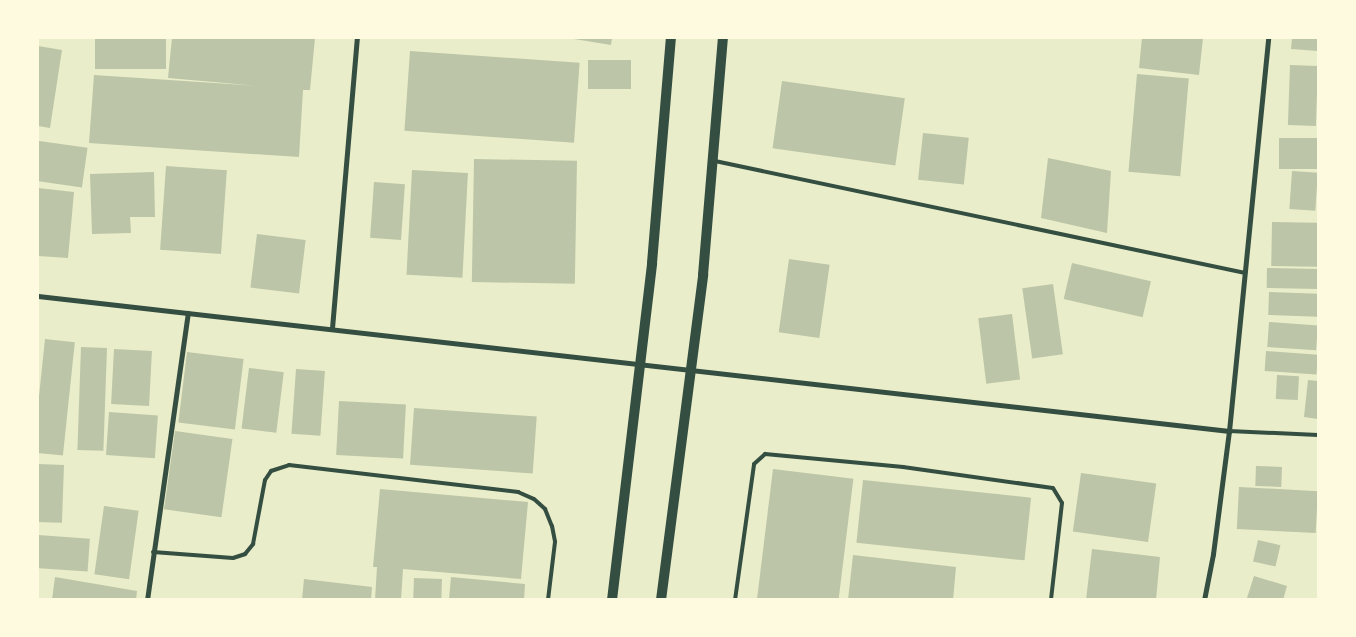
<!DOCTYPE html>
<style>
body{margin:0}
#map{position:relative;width:1356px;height:637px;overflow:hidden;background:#e9edc9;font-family:"DejaVu Sans",sans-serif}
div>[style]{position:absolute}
.building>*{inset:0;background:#bcc5a7;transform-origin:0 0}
.service>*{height:4px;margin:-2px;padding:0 2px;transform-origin:2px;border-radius:2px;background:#344e41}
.minor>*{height:5px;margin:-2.5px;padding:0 2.5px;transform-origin:2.5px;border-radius:2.5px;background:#344e41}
.secondary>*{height:10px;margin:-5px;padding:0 5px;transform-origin:5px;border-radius:5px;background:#344e41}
span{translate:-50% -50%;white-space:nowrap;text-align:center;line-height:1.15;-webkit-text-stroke:4px #fefae0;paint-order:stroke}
.frame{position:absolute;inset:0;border:39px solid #fefae0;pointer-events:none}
</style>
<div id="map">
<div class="building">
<i style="left:95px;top:38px;width:71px;height:31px"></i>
<i style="clip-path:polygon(172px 38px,315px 38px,310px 90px,303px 90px,299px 157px,89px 143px,94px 75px,260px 86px,168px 78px)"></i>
<i style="clip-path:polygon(568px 38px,612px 38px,611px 45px)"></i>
<i style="clip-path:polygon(1142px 38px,1203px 38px,1199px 75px,1139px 68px)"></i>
<i style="clip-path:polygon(1292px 38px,1318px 38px,1318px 51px,1291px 49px)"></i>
<i style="clip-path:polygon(38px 46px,62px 50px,50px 128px,38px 126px)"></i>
<i style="left:410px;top:51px;width:170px;height:80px;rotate:4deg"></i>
<i style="left:588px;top:60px;width:43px;height:29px"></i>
<i style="left:1290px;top:65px;width:28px;height:60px;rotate:2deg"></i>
<i style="left:1137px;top:74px;width:52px;height:98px;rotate:5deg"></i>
<i style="left:782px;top:81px;width:124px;height:68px;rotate:8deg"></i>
<i style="left:923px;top:133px;width:46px;height:47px;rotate:6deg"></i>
<i style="left:1279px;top:138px;width:39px;height:31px"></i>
<i style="left:39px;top:141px;width:49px;height:40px;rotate:8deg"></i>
<i style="clip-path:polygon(1048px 158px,1111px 171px,1107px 233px,1041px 218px)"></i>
<i style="left:474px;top:159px;width:103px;height:123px;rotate:1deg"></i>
<i style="left:166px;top:166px;width:61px;height:84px;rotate:4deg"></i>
<i style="left:412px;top:170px;width:56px;height:105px;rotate:3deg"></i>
<i style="left:1292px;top:171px;width:26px;height:38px;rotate:4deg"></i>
<i style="clip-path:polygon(154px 172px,155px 217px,130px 217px,131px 233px,92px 234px,90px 174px)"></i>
<i style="left:374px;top:182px;width:31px;height:56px;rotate:4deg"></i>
<i style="clip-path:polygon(38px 188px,74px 192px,68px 258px,38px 256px)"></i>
<i style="left:1272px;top:222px;width:46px;height:44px;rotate:1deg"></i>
<i style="left:257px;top:234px;width:49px;height:54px;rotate:7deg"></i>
<i style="left:789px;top:259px;width:41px;height:74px;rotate:8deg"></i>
<i style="left:1072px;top:263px;width:81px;height:37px;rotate:13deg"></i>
<i style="left:1267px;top:268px;width:51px;height:20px;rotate:1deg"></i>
<i style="left:1053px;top:284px;width:71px;height:31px;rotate:82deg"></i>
<i style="left:1269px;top:292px;width:49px;height:23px;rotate:2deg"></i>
<i style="left:1012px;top:314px;width:66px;height:34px;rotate:83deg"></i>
<i style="left:1269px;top:322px;width:49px;height:25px;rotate:4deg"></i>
<i style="left:45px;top:339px;width:30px;height:114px;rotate:6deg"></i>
<i style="left:81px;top:347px;width:26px;height:103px;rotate:2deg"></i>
<i style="left:114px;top:349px;width:38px;height:55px;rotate:3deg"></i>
<i style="left:1266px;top:351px;width:52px;height:20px;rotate:4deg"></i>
<i style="left:187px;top:352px;width:57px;height:71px;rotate:7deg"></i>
<i style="left:249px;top:368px;width:35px;height:61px;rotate:7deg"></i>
<i style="left:296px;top:369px;width:29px;height:65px;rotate:4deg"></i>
<i style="left:1277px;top:375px;width:22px;height:24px;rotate:3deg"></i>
<i style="clip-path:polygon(1308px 380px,1318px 381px,1318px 419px,1304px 417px)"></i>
<i style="left:339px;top:401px;width:67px;height:54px;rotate:3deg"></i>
<i style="left:414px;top:408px;width:123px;height:57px;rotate:4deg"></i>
<i style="left:109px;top:412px;width:49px;height:43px;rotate:4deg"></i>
<i style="left:175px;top:431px;width:58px;height:79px;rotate:8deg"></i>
<i style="left:38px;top:464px;width:26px;height:58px;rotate:2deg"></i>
<i style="left:1256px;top:466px;width:26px;height:20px;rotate:2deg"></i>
<i style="left:773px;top:469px;width:81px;height:132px;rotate:7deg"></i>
<i style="left:1081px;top:473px;width:76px;height:59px;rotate:8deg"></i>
<i style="left:863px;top:480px;width:169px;height:63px;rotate:6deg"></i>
<i style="left:1239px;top:487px;width:79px;height:42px;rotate:3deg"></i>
<i style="clip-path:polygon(380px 489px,528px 502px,521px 579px,403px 569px,401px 600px,375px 600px,377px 567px,373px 567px)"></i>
<i style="left:104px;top:506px;width:35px;height:69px;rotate:8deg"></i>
<i style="left:38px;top:535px;width:52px;height:33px;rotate:4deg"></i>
<i style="left:1258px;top:540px;width:23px;height:22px;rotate:13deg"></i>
<i style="clip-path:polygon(1092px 549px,1160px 557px,1156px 600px,1086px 600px)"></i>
<i style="clip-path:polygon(853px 555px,956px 567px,953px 600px,848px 600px)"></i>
<i style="clip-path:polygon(1254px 576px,1287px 586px,1283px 600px,1247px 598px)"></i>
<i style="clip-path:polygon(55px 577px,137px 591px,136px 600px,52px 600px)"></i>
<i style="clip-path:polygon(451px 577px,525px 584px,524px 600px,449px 600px)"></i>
<i style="left:414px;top:578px;width:28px;height:22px;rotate:2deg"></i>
<i style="clip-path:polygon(304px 579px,372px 587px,371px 600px,302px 600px)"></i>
</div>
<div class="service">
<i style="left:715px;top:161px;width:542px;rotate:11.93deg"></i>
<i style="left:1229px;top:431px;width:89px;rotate:2.6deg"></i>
<i style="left:153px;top:552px;width:80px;rotate:4.3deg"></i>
<i style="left:233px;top:558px;width:13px;rotate:-18deg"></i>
<i style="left:245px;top:554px;width:13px;rotate:-51deg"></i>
<i style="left:253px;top:544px;width:65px;rotate:-79.4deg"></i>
<i style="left:265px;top:480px;width:11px;rotate:-56deg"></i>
<i style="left:271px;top:471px;width:19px;rotate:-18deg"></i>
<i style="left:289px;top:465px;width:231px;rotate:6.7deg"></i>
<i style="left:518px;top:492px;width:17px;rotate:24deg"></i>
<i style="left:534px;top:499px;width:15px;rotate:42deg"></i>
<i style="left:545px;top:509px;width:18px;rotate:68deg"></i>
<i style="left:552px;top:526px;width:16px;rotate:79deg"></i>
<i style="left:555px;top:542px;width:58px;rotate:96.9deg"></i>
<i style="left:735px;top:600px;width:137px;rotate:-82deg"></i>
<i style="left:754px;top:464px;width:15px;rotate:-42deg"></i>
<i style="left:765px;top:454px;width:139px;rotate:5.4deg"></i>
<i style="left:903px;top:467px;width:151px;rotate:8deg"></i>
<i style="left:1053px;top:488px;width:17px;rotate:59deg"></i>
<i style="left:1062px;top:503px;width:98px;rotate:96.5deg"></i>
</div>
<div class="minor">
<i style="left:38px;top:296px;width:1199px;rotate:6.47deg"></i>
<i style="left:332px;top:328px;width:291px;rotate:-85.1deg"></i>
<i style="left:147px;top:600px;width:290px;rotate:-81.9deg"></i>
<i style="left:1204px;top:600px;width:47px;rotate:-78.9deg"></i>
<i style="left:1213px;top:554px;width:124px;rotate:-82.6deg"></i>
<i style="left:1229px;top:431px;width:395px;rotate:-84.3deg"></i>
</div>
<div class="secondary">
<i style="left:612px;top:600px;width:339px;rotate:-83.2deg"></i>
<i style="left:652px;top:263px;width:226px;rotate:-85.2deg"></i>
<i style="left:661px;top:600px;width:328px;rotate:-82.6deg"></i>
<i style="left:703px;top:275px;width:238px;rotate:-85.2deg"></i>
</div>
<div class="frame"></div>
</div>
